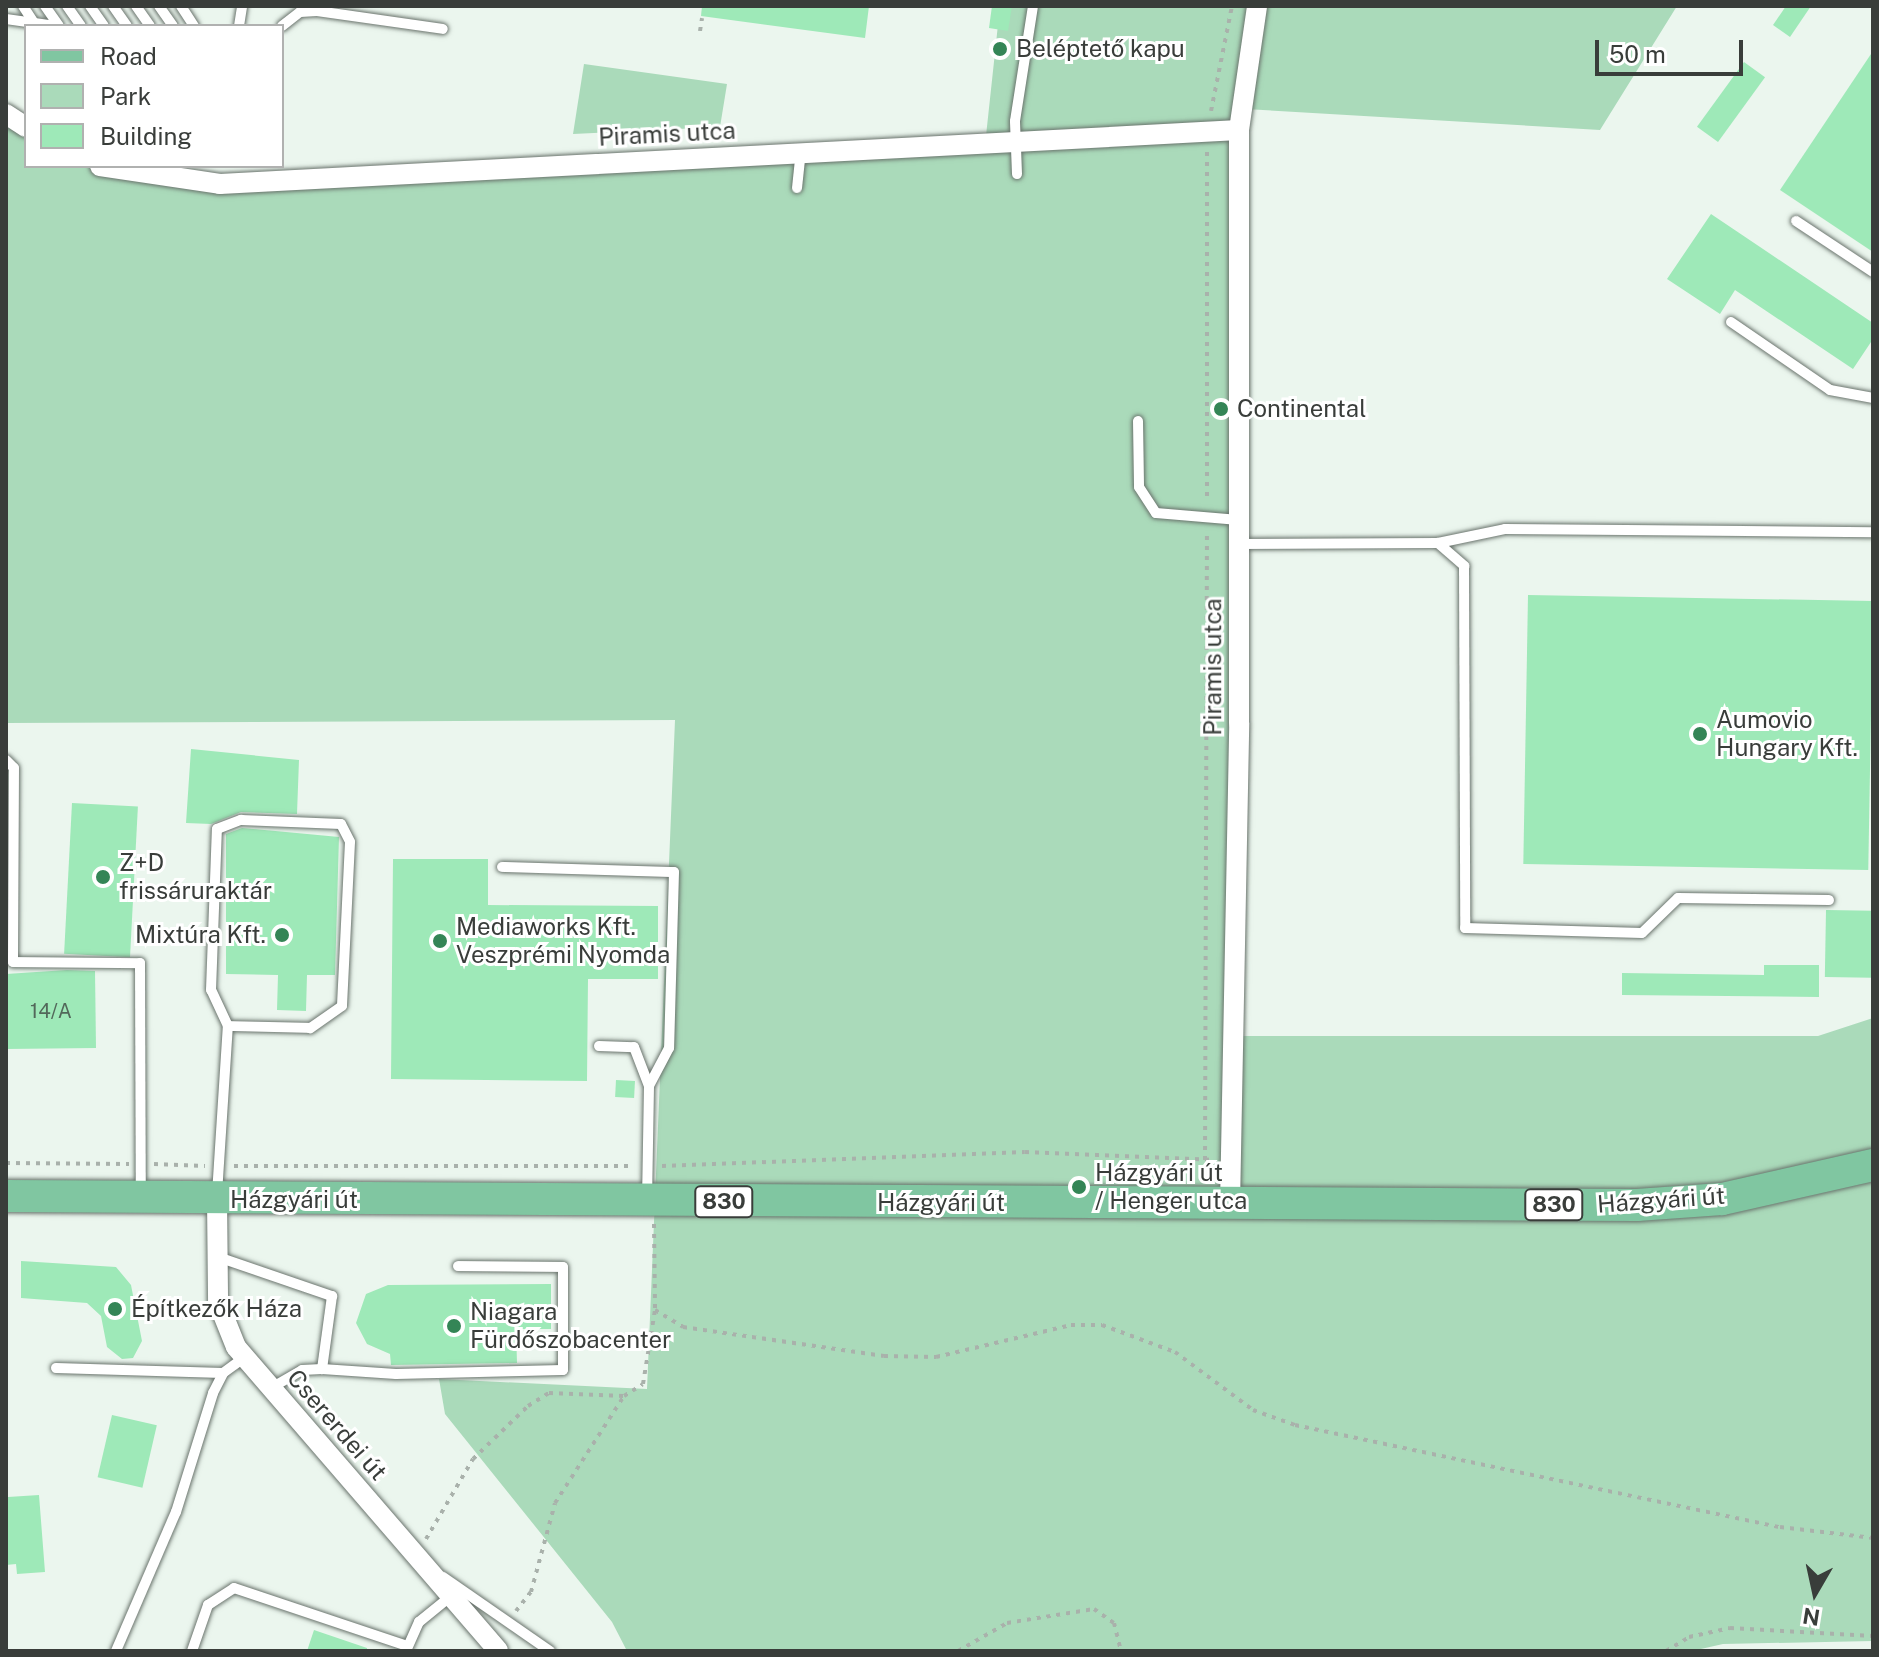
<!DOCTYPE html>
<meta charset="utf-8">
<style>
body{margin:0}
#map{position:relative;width:1879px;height:1657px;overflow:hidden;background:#ebf6ee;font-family:"Public Sans",sans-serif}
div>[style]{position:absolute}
.green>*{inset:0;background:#aadaba}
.building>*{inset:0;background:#9ee9b8;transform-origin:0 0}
.path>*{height:4px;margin-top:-2px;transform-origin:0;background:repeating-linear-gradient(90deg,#a9b1ab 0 4px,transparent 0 10px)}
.roads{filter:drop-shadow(0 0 2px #6a746d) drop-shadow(0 0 2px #6a746d)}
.service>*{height:10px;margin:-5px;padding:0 5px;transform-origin:5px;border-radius:5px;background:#fff}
.minor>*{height:20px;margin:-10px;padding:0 10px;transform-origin:10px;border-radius:10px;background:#fff}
.primary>*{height:32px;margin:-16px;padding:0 16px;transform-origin:16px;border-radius:16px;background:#80c6a1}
.dots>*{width:22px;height:22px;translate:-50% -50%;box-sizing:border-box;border:4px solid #fff;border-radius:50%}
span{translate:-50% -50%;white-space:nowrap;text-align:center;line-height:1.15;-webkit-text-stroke:6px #fff;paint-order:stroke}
.number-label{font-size:20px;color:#52685a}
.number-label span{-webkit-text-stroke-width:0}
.shield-label span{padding:2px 6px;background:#fff;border:2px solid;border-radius:6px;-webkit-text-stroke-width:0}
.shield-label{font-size:22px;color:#393d3a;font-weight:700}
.poi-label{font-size:24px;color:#393d3a}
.left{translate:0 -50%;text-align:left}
.right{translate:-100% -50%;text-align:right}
.street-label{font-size:24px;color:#393d3a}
.frame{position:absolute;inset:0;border:8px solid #393d3a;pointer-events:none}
.legend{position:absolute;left:24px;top:24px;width:260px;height:144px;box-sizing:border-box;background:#fff;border:2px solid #b0b1b0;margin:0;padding:10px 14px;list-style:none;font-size:24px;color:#393d3a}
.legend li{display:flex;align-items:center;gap:16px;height:40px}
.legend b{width:40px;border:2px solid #b0b1b0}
.north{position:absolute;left:1775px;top:1553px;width:80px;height:80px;-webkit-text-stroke:6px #fff;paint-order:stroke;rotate:189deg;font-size:22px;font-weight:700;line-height:32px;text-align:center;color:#393d3a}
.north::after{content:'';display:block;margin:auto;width:28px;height:36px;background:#393d3a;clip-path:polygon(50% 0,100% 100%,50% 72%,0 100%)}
.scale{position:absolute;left:1595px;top:40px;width:148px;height:36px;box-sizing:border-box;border:4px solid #393d3a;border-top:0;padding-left:10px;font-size:24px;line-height:28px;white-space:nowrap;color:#393d3a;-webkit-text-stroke:6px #fff;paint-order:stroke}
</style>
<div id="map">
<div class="green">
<i style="clip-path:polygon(1000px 6px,1677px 6px,1600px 130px,1245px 109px,1237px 1036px,1818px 1036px,1873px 1018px,1873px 1641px,1723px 1644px,1692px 1651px,627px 1651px,612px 1622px,445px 1414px,439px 1379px,647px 1389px,675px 720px,6px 723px,6px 118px,26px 131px,26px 166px,88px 166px,146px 180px,985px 145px)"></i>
<i style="clip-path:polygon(584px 64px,727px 84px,720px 127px,573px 134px)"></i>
</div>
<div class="building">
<i style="clip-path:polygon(702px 6px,869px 6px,865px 38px,701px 16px)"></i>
<i style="clip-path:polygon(992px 6px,1012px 6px,1008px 31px,989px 28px)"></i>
<i style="clip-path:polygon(1786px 6px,1811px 6px,1790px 37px,1773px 25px)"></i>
<i style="clip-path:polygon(1873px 51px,1873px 252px,1780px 190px)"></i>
<i style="left:1744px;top:62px;width:26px;height:80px;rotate:36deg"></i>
<i style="clip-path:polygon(1711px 214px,1873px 323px,1873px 339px,1853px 369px,1735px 290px,1720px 314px,1667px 279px)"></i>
<i style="left:1528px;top:595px;width:345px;height:269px;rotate:1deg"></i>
<i style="clip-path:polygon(191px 749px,299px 760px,297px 814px,241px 812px,211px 824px,186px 823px)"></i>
<i style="left:72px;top:803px;width:66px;height:151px;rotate:3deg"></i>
<i style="clip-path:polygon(242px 828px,339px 837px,335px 975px,307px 975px,306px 1011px,277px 1010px,278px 975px,226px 974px,226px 834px)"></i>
<i style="clip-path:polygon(393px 859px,488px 859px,488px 905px,658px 906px,658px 979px,588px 979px,587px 1081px,391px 1079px)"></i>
<i style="left:1826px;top:910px;width:47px;height:67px;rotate:1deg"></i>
<i style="clip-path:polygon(1764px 965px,1819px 965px,1819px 997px,1622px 995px,1622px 973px,1764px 975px)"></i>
<i style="clip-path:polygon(67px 970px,95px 971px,96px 1048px,6px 1049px,6px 974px)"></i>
<i style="left:616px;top:1080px;width:19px;height:17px;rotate:3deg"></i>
<i style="clip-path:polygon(21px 1261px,116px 1267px,131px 1285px,142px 1341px,133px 1358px,122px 1359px,107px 1347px,101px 1316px,87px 1303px,21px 1298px)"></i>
<i style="clip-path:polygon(551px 1284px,551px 1329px,516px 1329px,517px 1363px,391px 1365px,390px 1354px,367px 1344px,356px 1323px,366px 1294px,388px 1285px)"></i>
<i style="left:112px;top:1415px;width:46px;height:64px;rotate:13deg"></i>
<i style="clip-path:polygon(39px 1495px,45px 1572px,17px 1574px,16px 1564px,6px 1565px,8px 1497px)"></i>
<i style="clip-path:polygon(314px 1630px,367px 1648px,367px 1651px,307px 1651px)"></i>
</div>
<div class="path">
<i style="left:700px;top:31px;width:13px;rotate:-81deg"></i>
<i style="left:1211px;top:111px;width:107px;rotate:-78.7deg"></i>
<i style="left:1207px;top:152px;width:350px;rotate:90deg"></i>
<i style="left:1205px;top:1160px;width:629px;rotate:-89.82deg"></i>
<i style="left:6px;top:1163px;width:123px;rotate:0.5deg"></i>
<i style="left:154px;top:1164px;width:51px;rotate:2.2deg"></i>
<i style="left:234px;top:1166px;width:399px"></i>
<i style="left:662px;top:1166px;width:363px;rotate:-2.2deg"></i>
<i style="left:1025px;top:1152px;width:187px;rotate:2.4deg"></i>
<i style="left:654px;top:1224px;width:86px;rotate:89.3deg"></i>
<i style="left:655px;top:1310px;width:33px;rotate:31deg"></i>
<i style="left:683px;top:1327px;width:203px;rotate:8.2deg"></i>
<i style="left:884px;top:1356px;width:52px;rotate:1.1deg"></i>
<i style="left:936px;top:1357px;width:139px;rotate:-13.3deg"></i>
<i style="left:1071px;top:1325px;width:31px"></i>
<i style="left:1102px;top:1325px;width:78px;rotate:20.3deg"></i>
<i style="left:1175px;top:1352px;width:97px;rotate:36.6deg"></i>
<i style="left:1253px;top:1410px;width:45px;rotate:19.7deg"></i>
<i style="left:1295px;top:1425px;width:496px;rotate:11.9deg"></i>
<i style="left:1780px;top:1527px;width:94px;rotate:6.7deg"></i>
<i style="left:426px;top:1539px;width:93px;rotate:-59.6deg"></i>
<i style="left:473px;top:1459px;width:76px;rotate:-43.9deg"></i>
<i style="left:528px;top:1406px;width:25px;rotate:-32deg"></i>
<i style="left:549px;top:1393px;width:75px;rotate:2.3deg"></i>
<i style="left:624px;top:1396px;width:22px;rotate:-32deg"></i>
<i style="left:643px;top:1384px;width:75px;rotate:-80.8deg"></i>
<i style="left:516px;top:1611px;width:24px;rotate:-52deg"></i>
<i style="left:531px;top:1592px;width:92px;rotate:-74.9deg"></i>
<i style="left:555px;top:1503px;width:127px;rotate:-57.2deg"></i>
<i style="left:958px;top:1651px;width:56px;rotate:-29.7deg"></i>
<i style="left:1007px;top:1623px;width:88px;rotate:-9.1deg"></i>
<i style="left:1094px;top:1609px;width:24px;rotate:35deg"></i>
<i style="left:1114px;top:1623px;width:29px;rotate:76deg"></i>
<i style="left:1666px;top:1651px;width:27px;rotate:-31deg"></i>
<i style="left:1689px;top:1637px;width:42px;rotate:-12.4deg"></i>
<i style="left:1730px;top:1628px;width:143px;rotate:3.2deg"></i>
</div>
<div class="roads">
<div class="service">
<i style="left:23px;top:6px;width:20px;rotate:57deg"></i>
<i style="left:45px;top:6px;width:24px;rotate:55deg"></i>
<i style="left:67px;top:6px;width:24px;rotate:55deg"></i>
<i style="left:90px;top:6px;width:24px;rotate:55deg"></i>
<i style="left:113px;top:6px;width:24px;rotate:55deg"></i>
<i style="left:136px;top:6px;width:24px;rotate:55deg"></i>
<i style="left:159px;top:6px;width:24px;rotate:55deg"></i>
<i style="left:181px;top:6px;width:24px;rotate:57deg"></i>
<i style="left:6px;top:19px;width:50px;rotate:8deg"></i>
<i style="left:239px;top:26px;width:20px;rotate:-81deg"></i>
<i style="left:282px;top:26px;width:23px;rotate:-38deg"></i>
<i style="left:300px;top:12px;width:17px;rotate:-3deg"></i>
<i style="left:317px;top:11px;width:127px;rotate:8.1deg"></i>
<i style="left:1017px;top:174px;width:53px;rotate:-92.2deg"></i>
<i style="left:1015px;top:121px;width:116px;rotate:-81.1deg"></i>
<i style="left:797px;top:188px;width:36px;rotate:-84deg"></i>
<i style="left:1796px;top:221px;width:92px;rotate:33.5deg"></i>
<i style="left:1731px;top:322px;width:120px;rotate:34.5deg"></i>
<i style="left:1830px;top:390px;width:44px;rotate:10.5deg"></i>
<i style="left:1138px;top:421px;width:66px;rotate:89.1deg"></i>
<i style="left:1139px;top:487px;width:31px;rotate:57deg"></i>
<i style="left:1156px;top:513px;width:83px;rotate:4.8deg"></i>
<i style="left:1438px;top:543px;width:68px;rotate:-11.8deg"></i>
<i style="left:1505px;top:529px;width:368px;rotate:0.5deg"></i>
<i style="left:1239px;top:544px;width:199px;rotate:-0.3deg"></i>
<i style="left:1438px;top:543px;width:35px;rotate:41deg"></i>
<i style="left:1464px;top:566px;width:362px;rotate:89.8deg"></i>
<i style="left:1465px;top:928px;width:177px;rotate:1.6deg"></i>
<i style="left:1642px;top:933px;width:50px;rotate:-44.2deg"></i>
<i style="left:1678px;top:898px;width:151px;rotate:0.8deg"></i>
<i style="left:6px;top:760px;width:11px;rotate:45deg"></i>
<i style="left:14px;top:768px;width:194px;rotate:90.3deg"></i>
<i style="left:13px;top:962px;width:127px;rotate:0.5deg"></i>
<i style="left:140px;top:963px;width:230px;rotate:89.8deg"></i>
<i style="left:502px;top:867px;width:172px;rotate:1.7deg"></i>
<i style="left:674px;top:872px;width:176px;rotate:91.6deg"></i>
<i style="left:669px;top:1048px;width:43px;rotate:117.8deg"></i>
<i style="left:649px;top:1086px;width:110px;rotate:91deg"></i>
<i style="left:599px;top:1046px;width:35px;rotate:2deg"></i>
<i style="left:634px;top:1047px;width:42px;rotate:69deg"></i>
<i style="left:217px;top:1194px;width:168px;rotate:-86.3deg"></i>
<i style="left:228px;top:1026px;width:40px;rotate:-115deg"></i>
<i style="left:211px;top:990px;width:161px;rotate:-87.9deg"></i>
<i style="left:217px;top:829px;width:26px;rotate:-21deg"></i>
<i style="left:241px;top:820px;width:100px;rotate:2.3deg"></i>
<i style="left:341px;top:824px;width:20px;rotate:63deg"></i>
<i style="left:350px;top:842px;width:164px;rotate:92.8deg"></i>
<i style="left:342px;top:1006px;width:39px;rotate:145deg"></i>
<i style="left:310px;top:1028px;width:82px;rotate:-178.6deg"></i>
<i style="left:215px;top:1256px;width:124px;rotate:18.9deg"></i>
<i style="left:332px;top:1296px;width:74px;rotate:97.8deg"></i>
<i style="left:56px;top:1368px;width:167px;rotate:1.7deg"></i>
<i style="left:271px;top:1388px;width:36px;rotate:-30deg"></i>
<i style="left:302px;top:1370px;width:20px;rotate:-3deg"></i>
<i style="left:322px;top:1369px;width:74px;rotate:3.9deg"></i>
<i style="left:396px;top:1374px;width:167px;rotate:-1.4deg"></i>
<i style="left:563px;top:1370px;width:103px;rotate:-90deg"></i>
<i style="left:563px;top:1267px;width:105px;rotate:-179.5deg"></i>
<i style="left:443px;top:1577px;width:130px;rotate:34.7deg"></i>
<i style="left:116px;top:1651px;width:151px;rotate:-66.7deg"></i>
<i style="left:176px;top:1512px;width:125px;rotate:-72.7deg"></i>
<i style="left:213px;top:1393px;width:22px;rotate:-63deg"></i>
<i style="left:223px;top:1373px;width:27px;rotate:-36deg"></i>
<i style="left:192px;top:1651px;width:49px;rotate:-70.8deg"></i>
<i style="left:208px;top:1605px;width:31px;rotate:-33deg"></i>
<i style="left:234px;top:1588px;width:182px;rotate:18.5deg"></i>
<i style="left:406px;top:1651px;width:32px;rotate:-66deg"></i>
<i style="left:419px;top:1622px;width:41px;rotate:-39.1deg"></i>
</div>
<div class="minor">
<i style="left:6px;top:114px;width:24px;rotate:33deg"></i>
<i style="left:100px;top:166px;width:121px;rotate:8.5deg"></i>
<i style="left:220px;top:184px;width:1020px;rotate:-3.03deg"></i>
<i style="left:217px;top:1199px;width:103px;rotate:89.4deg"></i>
<i style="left:218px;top:1302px;width:48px;rotate:68.2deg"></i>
<i style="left:236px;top:1347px;width:401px;rotate:49.2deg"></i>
<i style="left:1230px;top:1205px;width:482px;rotate:-88.9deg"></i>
<i style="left:1239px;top:723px;width:593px;rotate:-90deg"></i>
<i style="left:1239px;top:130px;width:125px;rotate:-81.7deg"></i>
</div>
<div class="primary">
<i style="left:6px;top:1196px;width:1631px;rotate:0.32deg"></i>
<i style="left:1637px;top:1205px;width:85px;rotate:-4deg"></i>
<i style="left:1722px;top:1199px;width:155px;rotate:-12.7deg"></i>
</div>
</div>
<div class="dots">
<i style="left:1000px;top:49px;background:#348556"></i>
<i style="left:1221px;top:409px;background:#348556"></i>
<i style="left:1700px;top:734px;background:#348556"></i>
<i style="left:103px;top:877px;background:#348556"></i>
<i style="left:282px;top:935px;background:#348556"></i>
<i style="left:440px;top:941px;background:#348556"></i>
<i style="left:1079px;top:1187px;background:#348556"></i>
<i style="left:115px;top:1309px;background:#348556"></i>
<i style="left:454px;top:1326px;background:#348556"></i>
</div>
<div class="number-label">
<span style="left:51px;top:1011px">14/A</span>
</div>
<div class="shield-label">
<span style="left:724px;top:1202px">830</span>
<span style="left:1554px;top:1205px">830</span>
</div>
<div class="poi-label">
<span class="left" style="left:1016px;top:49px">Beléptető kapu</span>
<span class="left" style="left:1237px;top:409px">Continental</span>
<span class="left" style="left:1716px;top:734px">Aumovio<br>Hungary Kft.</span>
<span class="left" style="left:119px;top:877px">Z+D<br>frissáruraktár</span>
<span class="left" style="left:456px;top:941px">Mediaworks Kft.<br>Veszprémi Nyomda</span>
<span class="right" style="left:266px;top:935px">Mixtúra Kft.</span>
<span class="left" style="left:1095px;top:1187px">Házgyári út<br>/ Henger utca</span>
<span class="left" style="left:131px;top:1309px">Építkezők Háza</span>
<span class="left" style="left:470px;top:1326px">Niagara<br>Fürdőszobacenter</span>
</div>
<div class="street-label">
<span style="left:667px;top:134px;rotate:-3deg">Piramis utca</span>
<span style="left:1213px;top:667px;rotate:-90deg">Piramis utca</span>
<span style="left:294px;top:1200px">Házgyári út</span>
<span style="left:1661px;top:1200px;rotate:-4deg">Házgyári út</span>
<span style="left:941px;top:1203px">Házgyári út</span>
<span style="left:337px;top:1425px;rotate:49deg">Csererdei út</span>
</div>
<div class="frame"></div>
<ul class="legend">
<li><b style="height:10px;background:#80c6a1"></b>Road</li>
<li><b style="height:22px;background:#aadaba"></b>Park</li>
<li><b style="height:22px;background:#9ee9b8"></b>Building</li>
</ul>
<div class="north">N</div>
<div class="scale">50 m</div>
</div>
